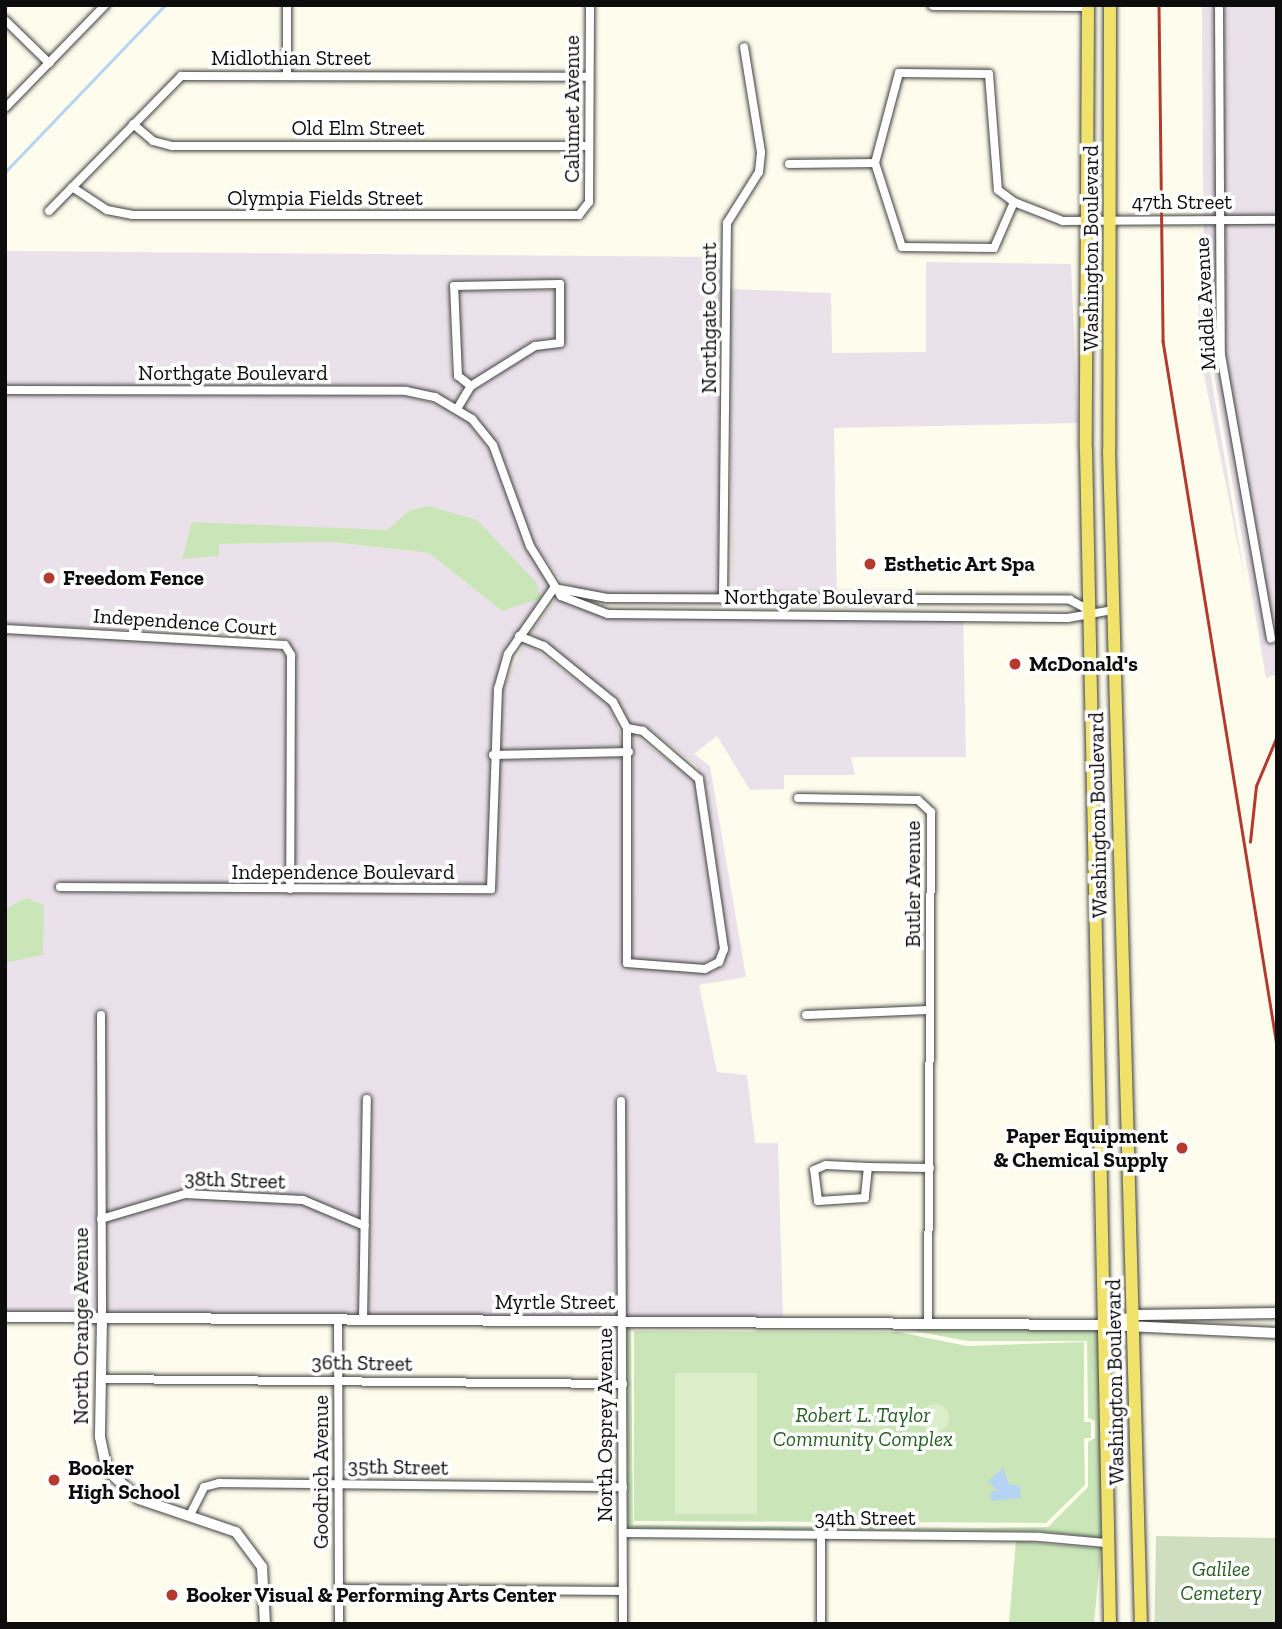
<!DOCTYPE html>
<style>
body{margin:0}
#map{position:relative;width:1282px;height:1629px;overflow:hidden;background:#fefded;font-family:"Zilla Slab",serif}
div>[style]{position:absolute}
.industrial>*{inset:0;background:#ebe1ea}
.green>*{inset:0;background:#cae6b9;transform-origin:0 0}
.cemetery>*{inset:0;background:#d0dec0;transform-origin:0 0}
.pitch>*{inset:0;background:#dceeca;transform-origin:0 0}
.round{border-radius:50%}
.water>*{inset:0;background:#b5d3f2}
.stream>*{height:2.5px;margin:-1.25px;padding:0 1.25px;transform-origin:1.25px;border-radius:1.25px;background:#b5d3f2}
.roads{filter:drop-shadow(0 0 2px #3f3f3f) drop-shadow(0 0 2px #3f3f3f)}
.minor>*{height:8px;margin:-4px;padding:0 4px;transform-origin:4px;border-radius:4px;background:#fff}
.tertiary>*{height:10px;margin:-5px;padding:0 5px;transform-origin:5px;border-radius:5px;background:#fff}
.primary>*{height:12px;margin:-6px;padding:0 6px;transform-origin:6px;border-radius:6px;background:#f0e26b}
.rail>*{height:2.5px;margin:-1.25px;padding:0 1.25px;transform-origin:1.25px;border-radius:1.25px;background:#b33a2d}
.dots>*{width:19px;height:19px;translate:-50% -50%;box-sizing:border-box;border:4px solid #fff;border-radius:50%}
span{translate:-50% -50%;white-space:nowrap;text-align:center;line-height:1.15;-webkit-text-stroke:7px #fff;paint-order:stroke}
.street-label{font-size:21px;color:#0c0c0c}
.poi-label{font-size:21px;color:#0c0c0c;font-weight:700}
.left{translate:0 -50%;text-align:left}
.right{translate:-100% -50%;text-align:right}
.park-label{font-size:21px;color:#256021;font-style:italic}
.frame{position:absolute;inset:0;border:7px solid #0c0c0c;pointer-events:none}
</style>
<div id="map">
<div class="industrial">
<i style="clip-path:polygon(1202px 5px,1277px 5px,1277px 674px,1266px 678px,1204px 316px)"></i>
<i style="clip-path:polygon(1200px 224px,1201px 317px,1246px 585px,1198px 345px)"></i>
<i style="clip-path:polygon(5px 251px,721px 257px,723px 604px,608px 602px,562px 582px,534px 544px,497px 442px,463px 407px,473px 391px,537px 350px,564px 343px,560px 279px,450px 286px,451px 371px,464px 387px,455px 402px,406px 386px,5px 385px)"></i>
<i style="clip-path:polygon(926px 262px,1071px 264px,1078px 423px,834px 428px,837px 604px,732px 604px,730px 289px,831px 293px,832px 353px,926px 352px)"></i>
<i style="clip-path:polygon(555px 290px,555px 338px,533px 341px,472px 380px,461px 373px,459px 291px)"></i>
<i style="clip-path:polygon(evenodd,5px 395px,406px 396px,443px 406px,469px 423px,493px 455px,526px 549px,554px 587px,504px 658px,493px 688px,487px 884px,294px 884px,295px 655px,282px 638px,5px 624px,5px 395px,409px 511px,502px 611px,429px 553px,332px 542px,219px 544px,182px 558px,187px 542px,274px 527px,388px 530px,409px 511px)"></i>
<i style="clip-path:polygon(561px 593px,598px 610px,963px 615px,966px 757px,851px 757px,855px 775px,784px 775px,784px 789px,750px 790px,717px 736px,694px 754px,710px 766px,746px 977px,699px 985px,717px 1072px,747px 1075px,755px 1143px,778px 1143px,783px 1317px,626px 1317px,625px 1096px,616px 1096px,618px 1317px,368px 1315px,372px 1095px,363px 1094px,359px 1315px,106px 1313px,105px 1010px,97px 1011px,97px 1313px,5px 1312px,5px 963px,43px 955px,26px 898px,5px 909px,5px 634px,274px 647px,286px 656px,286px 884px,56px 882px,56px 892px,491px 894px,497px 879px,497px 760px,625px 757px,624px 967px,712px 972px,723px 964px,728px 948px,704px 778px,695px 764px,645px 726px,630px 724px,616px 698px,530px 633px)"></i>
<i style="clip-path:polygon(525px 641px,610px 706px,625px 747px,497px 750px,502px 691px)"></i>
<i style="clip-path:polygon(633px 734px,695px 781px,719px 948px,716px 958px,701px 965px,632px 961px)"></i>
</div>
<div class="green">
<i style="clip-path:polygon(428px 506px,477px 520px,536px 582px,541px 598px,502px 611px,429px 553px,332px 542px,219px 544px,219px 556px,182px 559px,192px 522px,387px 530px,409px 511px)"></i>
<i style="clip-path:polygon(26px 898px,44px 905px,43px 955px,5px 963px,5px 909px)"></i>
<i style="clip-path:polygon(627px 1328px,631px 1328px,633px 1525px,979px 1528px,1048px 1527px,1088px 1487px,1088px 1442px,1095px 1438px,1095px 1421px,1088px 1418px,1087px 1341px,967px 1341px,899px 1328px,1100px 1330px,1101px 1538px,1040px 1531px,628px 1528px)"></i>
<i style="clip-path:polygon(634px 1331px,898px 1332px,967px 1346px,1084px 1342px,1084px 1422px,1091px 1422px,1091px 1438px,1084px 1438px,1085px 1485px,1046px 1523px,634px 1521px)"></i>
<i style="left:1016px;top:1541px;width:85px;height:83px;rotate:5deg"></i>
</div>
<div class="cemetery">
<i style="left:1156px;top:1536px;width:121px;height:88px;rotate:1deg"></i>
</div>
<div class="pitch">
<i style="left:675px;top:1373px;width:82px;height:141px"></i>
<i class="round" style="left:921px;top:1404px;width:28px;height:28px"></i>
</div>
<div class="water">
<i style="clip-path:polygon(1003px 1468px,1009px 1484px,1020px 1486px,1021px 1498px,991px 1501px,991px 1491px,998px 1491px,988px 1481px)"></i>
</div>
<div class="stream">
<i style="left:5px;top:172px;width:231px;rotate:-46.2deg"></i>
</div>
<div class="roads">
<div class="minor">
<i style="left:1219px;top:5px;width:350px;rotate:89.7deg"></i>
<i style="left:1221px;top:355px;width:288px;rotate:80deg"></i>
<i style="left:5px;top:20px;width:62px;rotate:44.3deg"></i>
<i style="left:287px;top:75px;width:70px;rotate:-90deg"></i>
<i style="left:5px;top:108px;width:144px;rotate:-45.8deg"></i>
<i style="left:133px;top:124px;width:26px;rotate:40deg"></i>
<i style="left:153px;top:141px;width:20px;rotate:15deg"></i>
<i style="left:172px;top:146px;width:417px"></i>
<i style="left:789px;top:164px;width:86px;rotate:-0.7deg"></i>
<i style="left:72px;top:187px;width:42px;rotate:33.3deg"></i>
<i style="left:107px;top:210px;width:25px;rotate:11deg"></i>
<i style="left:132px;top:215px;width:447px"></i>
<i style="left:579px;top:215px;width:16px;rotate:-52deg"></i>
<i style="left:589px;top:202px;width:197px;rotate:-89.7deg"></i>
<i style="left:1014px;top:202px;width:50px;rotate:113.5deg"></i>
<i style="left:994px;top:248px;width:92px;rotate:-179.4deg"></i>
<i style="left:902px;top:247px;width:88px;rotate:-107.8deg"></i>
<i style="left:875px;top:163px;width:93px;rotate:-75.1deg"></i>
<i style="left:899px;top:73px;width:90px;rotate:0.6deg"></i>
<i style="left:989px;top:74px;width:116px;rotate:85.6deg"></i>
<i style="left:998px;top:190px;width:20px;rotate:37deg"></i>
<i style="left:1014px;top:202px;width:53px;rotate:21.2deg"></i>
<i style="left:1063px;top:221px;width:214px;rotate:-0.3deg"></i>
<i style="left:49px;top:211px;width:189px;rotate:-45.6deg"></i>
<i style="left:181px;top:76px;width:408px;rotate:0.1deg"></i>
<i style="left:560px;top:284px;width:59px;rotate:90deg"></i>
<i style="left:560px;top:343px;width:25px;rotate:173deg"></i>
<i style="left:535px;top:346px;width:75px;rotate:148deg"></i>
<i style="left:471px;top:386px;width:16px;rotate:-142deg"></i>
<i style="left:458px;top:376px;width:90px;rotate:-92.5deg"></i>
<i style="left:454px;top:286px;width:106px;rotate:-1.1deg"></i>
<i style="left:5px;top:390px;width:401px;rotate:0.1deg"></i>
<i style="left:406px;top:391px;width:30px;rotate:12deg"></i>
<i style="left:435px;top:397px;width:43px;rotate:30.7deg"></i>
<i style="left:472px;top:419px;width:33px;rotate:51deg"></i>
<i style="left:493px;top:445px;width:108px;rotate:69.9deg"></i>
<i style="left:530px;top:546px;width:59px;rotate:58.2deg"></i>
<i style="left:561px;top:596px;width:50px;rotate:21deg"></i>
<i style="left:608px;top:614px;width:460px;rotate:0.5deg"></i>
<i style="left:1068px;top:618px;width:46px;rotate:-10.1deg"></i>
<i style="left:457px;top:409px;width:27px;rotate:-59deg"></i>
<i style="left:554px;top:588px;width:54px;rotate:10.7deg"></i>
<i style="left:607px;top:598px;width:463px;rotate:0.2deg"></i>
<i style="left:1070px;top:600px;width:21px;rotate:28deg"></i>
<i style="left:723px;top:599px;width:376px;rotate:-89.4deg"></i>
<i style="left:727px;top:223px;width:60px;rotate:-57.9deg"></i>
<i style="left:759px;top:172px;width:20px;rotate:-84deg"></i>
<i style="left:761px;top:152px;width:106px;rotate:-99.2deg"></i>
<i style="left:5px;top:629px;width:280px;rotate:3.3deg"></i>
<i style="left:285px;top:645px;width:12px;rotate:59deg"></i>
<i style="left:291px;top:655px;width:234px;rotate:90.2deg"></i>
<i style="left:519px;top:636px;width:27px;rotate:22deg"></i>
<i style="left:544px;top:646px;width:89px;rotate:39.1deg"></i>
<i style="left:613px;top:702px;width:30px;rotate:62deg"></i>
<i style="left:627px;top:728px;width:235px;rotate:90deg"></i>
<i style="left:627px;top:963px;width:78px;rotate:4.4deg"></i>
<i style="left:705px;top:969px;width:16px;rotate:-27deg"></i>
<i style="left:719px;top:962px;width:14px;rotate:-69deg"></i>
<i style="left:724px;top:949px;width:172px;rotate:-98.4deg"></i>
<i style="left:699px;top:779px;width:74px;rotate:-139.4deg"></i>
<i style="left:643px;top:731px;width:16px;rotate:-169deg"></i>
<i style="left:493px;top:755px;width:136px;rotate:-1.3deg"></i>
<i style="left:798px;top:798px;width:120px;rotate:1deg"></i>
<i style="left:918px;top:800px;width:18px;rotate:43deg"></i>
<i style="left:931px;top:812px;width:511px;rotate:90.34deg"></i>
<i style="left:60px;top:887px;width:431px;rotate:0.3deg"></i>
<i style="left:491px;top:889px;width:200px;rotate:-88deg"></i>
<i style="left:498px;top:689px;width:36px;rotate:-74deg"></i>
<i style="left:508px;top:654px;width:80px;rotate:-55.1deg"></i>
<i style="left:101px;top:1015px;width:303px;rotate:89.8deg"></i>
<i style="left:806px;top:1015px;width:124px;rotate:-2.3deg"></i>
<i style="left:621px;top:1101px;width:523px;rotate:89.78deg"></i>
<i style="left:826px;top:1165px;width:42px;rotate:2.7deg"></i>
<i style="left:868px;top:1167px;width:31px;rotate:96deg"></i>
<i style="left:865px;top:1198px;width:47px;rotate:176.3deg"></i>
<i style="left:818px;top:1201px;width:31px;rotate:-97deg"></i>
<i style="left:814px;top:1170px;width:13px;rotate:-23deg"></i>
<i style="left:868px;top:1167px;width:62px;rotate:0.9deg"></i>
<i style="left:101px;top:1219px;width:88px;rotate:-16.6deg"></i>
<i style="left:185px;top:1194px;width:118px;rotate:2.9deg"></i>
<i style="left:303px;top:1200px;width:67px;rotate:22.8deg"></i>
<i style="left:338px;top:1319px;width:305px;rotate:89.8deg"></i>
<i style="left:363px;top:1320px;width:221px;rotate:-89deg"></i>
<i style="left:101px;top:1379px;width:522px;rotate:0.55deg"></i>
<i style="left:191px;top:1513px;width:29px;rotate:-63deg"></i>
<i style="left:204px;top:1487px;width:16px;rotate:-15deg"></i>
<i style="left:219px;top:1483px;width:404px;rotate:0.6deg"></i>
<i style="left:623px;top:1533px;width:417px;rotate:0.5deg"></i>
<i style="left:1040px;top:1537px;width:66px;rotate:5.2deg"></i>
<i style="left:821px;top:1535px;width:89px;rotate:90deg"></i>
<i style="left:339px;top:1589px;width:284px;rotate:0.4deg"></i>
</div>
<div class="tertiary">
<i style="left:933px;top:5px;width:155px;rotate:0.4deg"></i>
<i style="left:5px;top:1317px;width:1100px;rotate:0.42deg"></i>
<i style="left:1105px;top:1325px;width:172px;rotate:2.7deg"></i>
<i style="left:102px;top:1318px;width:119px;rotate:91deg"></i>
<i style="left:100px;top:1437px;width:34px;rotate:78deg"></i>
<i style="left:107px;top:1470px;width:43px;rotate:42.2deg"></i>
<i style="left:139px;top:1499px;width:102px;rotate:18.8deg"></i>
<i style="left:236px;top:1532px;width:44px;rotate:53.4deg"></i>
<i style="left:262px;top:1567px;width:57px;rotate:87deg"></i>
<i style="left:1112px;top:1323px;width:28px;rotate:-17deg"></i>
<i style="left:1139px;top:1315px;width:138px;rotate:-0.8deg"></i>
</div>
<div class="primary">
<i style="left:1088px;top:5px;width:444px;rotate:90.3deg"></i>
<i style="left:1086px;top:449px;width:1175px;rotate:88.83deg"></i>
<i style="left:1110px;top:5px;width:446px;rotate:90.1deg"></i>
<i style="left:1109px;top:451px;width:1173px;rotate:88.44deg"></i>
</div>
</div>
<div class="rail">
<i style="left:1159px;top:5px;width:336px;rotate:89.3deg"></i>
<i style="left:1163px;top:341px;width:714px;rotate:80.81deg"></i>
<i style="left:1250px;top:842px;width:56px;rotate:-83.9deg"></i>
<i style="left:1256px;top:786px;width:54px;rotate:-67.2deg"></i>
</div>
<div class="dots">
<i style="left:870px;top:564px;background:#b33a2d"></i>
<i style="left:49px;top:578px;background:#b33a2d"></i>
<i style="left:1015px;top:664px;background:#b33a2d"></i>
<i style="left:1182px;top:1148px;background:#b33a2d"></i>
<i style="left:54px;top:1480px;background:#b33a2d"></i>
<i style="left:172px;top:1595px;background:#b33a2d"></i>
</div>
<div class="street-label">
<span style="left:291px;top:58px">Midlothian Street</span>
<span style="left:572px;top:109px;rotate:-90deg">Calumet Avenue</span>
<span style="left:358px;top:128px">Old Elm Street</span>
<span style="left:325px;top:198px">Olympia Fields Street</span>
<span style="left:1182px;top:202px">47th Street</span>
<span style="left:1091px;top:248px;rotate:-90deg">Washington Boulevard</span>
<span style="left:1205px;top:304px;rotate:-93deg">Middle Avenue</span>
<span style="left:709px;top:318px;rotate:-90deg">Northgate Court</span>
<span style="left:233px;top:373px">Northgate Boulevard</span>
<span style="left:819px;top:597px">Northgate Boulevard</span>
<span style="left:185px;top:622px;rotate:4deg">Independence Court</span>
<span style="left:1098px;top:815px;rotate:-91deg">Washington Boulevard</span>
<span style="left:343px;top:872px">Independence Boulevard</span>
<span style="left:913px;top:884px;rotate:-90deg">Butler Avenue</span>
<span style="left:235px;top:1180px;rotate:2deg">38th Street</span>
<span style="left:555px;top:1302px">Myrtle Street</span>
<span style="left:81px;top:1326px;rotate:-90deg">North Orange Avenue</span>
<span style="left:362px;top:1363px;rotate:1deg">36th Street</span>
<span style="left:1115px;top:1382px;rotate:-91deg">Washington Boulevard</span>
<span style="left:605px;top:1425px;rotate:-90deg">North Osprey Avenue</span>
<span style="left:398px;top:1467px;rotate:1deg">35th Street</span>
<span style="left:321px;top:1472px;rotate:-90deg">Goodrich Avenue</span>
<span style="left:865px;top:1518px">34th Street</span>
</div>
<div class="poi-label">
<span class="left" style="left:884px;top:564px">Esthetic Art Spa</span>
<span class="left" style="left:63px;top:578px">Freedom Fence</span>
<span class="left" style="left:1029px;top:664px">McDonald's</span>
<span class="right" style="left:1168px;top:1148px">Paper Equipment<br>&amp; Chemical Supply</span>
<span class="left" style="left:68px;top:1480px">Booker<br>High School</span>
<span class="left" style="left:186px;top:1595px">Booker Visual &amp; Performing Arts Center</span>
</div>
<div class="park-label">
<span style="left:863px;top:1427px">Robert L. Taylor<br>Community Complex</span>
<span style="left:1221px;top:1581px">Galilee<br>Cemetery</span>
</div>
<div class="frame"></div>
</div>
